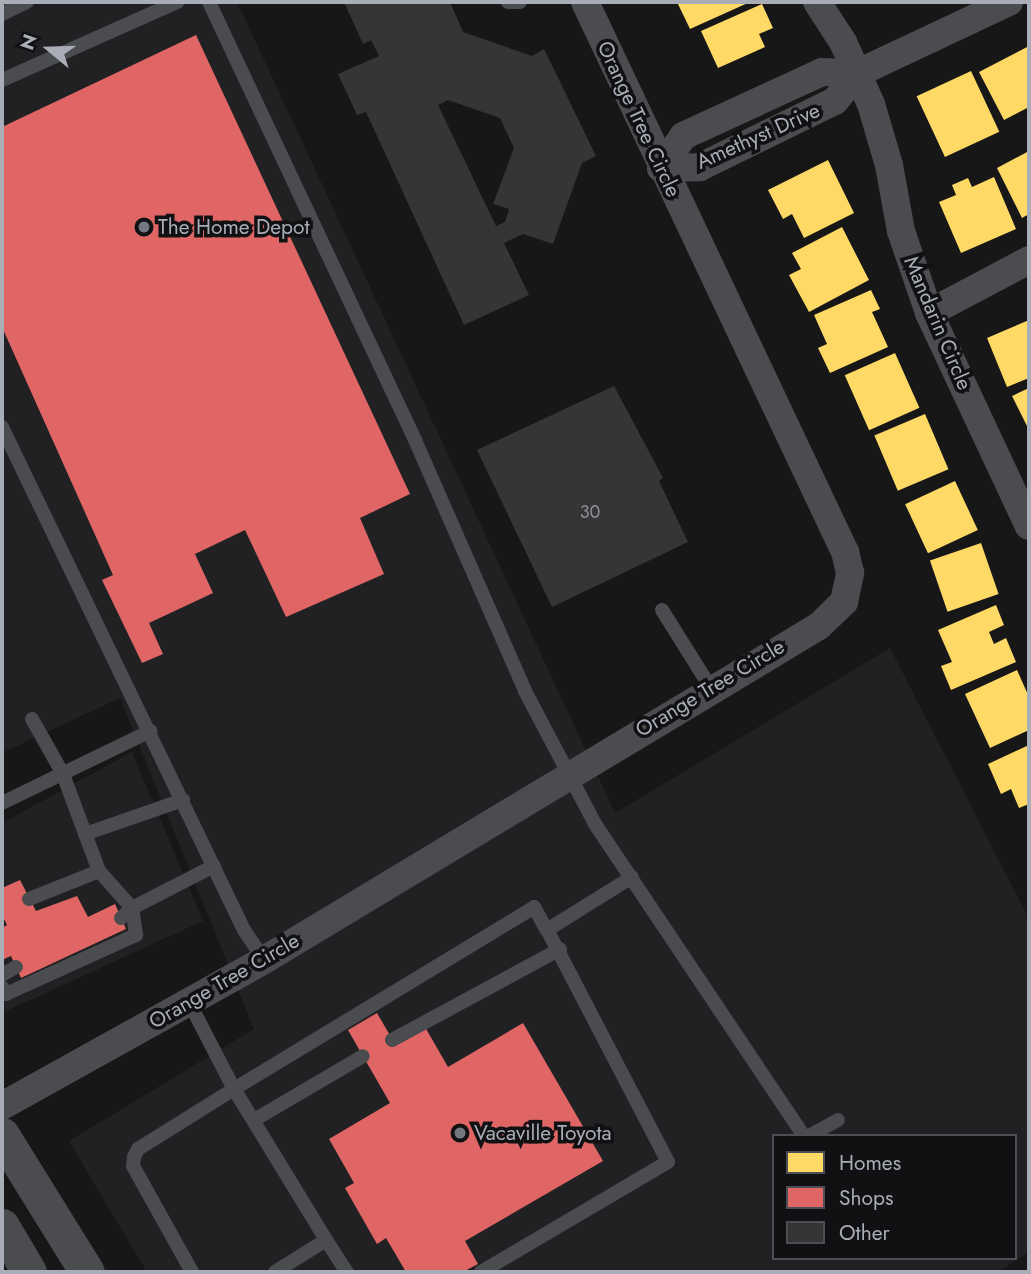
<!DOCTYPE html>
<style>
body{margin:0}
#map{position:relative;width:1031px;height:1274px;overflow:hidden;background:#171717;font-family:Jost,sans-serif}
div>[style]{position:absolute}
.built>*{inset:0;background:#212123}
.homes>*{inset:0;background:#ffd966;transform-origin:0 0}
.shops>*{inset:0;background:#e06666}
.building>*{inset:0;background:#353536}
.service>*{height:14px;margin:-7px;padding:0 7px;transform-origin:7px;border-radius:7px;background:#4b4c50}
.minor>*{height:28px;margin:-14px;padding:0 14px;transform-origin:14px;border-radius:14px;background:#4b4c50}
.tertiary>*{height:35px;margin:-17.5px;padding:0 17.5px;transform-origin:17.5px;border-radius:17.5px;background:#4b4c50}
.dots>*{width:19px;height:19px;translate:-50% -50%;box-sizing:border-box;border:4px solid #111113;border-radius:50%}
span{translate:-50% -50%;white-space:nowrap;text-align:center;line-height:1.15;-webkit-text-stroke:7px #111113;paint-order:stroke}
.number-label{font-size:18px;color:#8b8f98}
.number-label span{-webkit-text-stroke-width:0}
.street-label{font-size:21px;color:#a8adb8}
.poi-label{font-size:21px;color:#a8adb8}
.left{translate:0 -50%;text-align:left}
.frame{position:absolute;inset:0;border:4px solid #a8adb8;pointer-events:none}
.legend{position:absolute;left:772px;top:1134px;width:245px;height:126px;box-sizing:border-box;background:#111113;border:2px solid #4d4f55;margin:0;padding:9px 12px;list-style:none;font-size:21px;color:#a8adb8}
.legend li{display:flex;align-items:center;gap:14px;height:35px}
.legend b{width:35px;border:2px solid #4d4f55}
.north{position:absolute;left:14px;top:14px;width:70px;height:70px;-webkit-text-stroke:5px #111113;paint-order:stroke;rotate:289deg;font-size:19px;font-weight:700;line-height:28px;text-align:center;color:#a8adb8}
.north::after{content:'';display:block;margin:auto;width:24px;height:32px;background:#a8adb8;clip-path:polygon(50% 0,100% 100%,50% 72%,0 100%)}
</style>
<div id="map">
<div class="built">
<i style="clip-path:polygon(evenodd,2px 2px,237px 2px,615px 813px,890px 648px,1029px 919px,1029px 1252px,998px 1272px,147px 1272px,69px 1141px,254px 1029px,120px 698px,2px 753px,2px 2px,774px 1136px,1015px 1136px,1015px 1258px,774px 1258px,774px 1136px)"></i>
<i style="clip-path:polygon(132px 752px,203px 921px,2px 1013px,2px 823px)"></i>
</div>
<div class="homes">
<i style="clip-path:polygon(677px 2px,750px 2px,690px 29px)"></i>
<i style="clip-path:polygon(762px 4px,773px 28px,759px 34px,765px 47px,718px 68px,701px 31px)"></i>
<i style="clip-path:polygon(1029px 46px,1029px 107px,1004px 120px,979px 72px)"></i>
<i style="left:971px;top:71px;width:67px;height:60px;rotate:65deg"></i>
<i style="clip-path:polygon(1029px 151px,1029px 214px,1022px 218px,997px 168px)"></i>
<i style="clip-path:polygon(828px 160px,854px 213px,804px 238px,792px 214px,783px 219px,768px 190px)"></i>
<i style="clip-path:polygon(994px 177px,1016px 229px,961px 253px,939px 202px,956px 195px,952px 185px,968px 178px,972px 187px)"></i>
<i style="clip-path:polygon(842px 227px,869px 280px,809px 312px,789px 275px,801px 269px,792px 253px)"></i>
<i style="clip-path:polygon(871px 290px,880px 309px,872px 312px,888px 347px,830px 373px,818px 348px,827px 344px,814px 315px)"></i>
<i style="clip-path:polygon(1029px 320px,1029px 378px,1007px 387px,987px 338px)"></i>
<i style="left:895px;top:353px;width:60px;height:55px;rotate:66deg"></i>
<i style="clip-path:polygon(1029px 388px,1029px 430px,1012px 396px)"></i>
<i style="left:925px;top:414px;width:60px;height:55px;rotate:67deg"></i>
<i style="left:955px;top:481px;width:54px;height:55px;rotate:65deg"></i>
<i style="left:981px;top:543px;width:54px;height:54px;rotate:71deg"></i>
<i style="clip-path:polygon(996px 605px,1004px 625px,989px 632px,994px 644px,1006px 638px,1016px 662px,951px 690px,941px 666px,952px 662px,938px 630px)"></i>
<i style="clip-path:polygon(1017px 670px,1029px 697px,1029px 730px,990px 748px,965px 694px)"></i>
<i style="clip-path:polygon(1029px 745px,1029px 804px,1019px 808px,1011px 789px,1001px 794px,988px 764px)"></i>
</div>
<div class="shops">
<i style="clip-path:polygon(196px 35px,410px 494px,360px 518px,384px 574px,286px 617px,245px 530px,195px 554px,213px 593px,149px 623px,163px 654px,142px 663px,102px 580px,113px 575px,2px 327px,2px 127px)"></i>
<i style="clip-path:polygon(20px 880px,36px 911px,77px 896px,88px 917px,115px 904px,126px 929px,21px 978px,11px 956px,4px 959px,2px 953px,2px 928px,7px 925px,2px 915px,2px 888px)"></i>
<i style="clip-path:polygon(377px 1013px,395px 1044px,425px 1027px,448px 1067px,523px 1023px,603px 1161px,465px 1241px,478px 1264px,463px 1272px,406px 1272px,386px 1238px,377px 1244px,345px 1188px,354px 1183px,329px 1139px,390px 1103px,348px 1030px)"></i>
</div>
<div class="building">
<i style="clip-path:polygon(evenodd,344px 2px,450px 2px,463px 32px,532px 56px,544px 49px,596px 156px,582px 163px,553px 244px,523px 234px,504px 243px,529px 295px,464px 325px,366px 112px,357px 115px,338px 74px,379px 56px,371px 40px,363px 44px,344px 2px,448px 100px,500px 118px,514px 148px,493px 204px,509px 209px,505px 222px,496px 226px,438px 105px,448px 100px)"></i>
<i style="clip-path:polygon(614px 386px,663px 478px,659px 481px,688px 542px,552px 607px,477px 450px)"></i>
</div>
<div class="service">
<i style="left:209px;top:2px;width:484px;rotate:64.8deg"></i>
<i style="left:415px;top:440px;width:274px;rotate:66.3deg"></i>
<i style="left:525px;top:691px;width:150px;rotate:62.2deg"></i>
<i style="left:595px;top:824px;width:376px;rotate:56.2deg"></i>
<i style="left:508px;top:2px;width:12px"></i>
<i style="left:2px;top:14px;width:28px;rotate:-26deg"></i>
<i style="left:2px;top:80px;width:192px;rotate:-24deg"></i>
<i style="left:2px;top:427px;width:558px;rotate:64.31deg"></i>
<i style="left:244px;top:930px;width:36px;rotate:56deg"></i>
<i style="left:662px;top:610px;width:92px;rotate:57.9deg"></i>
<i style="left:2px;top:803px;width:165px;rotate:-25.9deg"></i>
<i style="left:85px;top:834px;width:104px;rotate:-19.1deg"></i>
<i style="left:29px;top:899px;width:75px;rotate:-21.8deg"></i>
<i style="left:121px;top:918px;width:15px;rotate:-42deg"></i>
<i style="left:132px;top:908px;width:92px;rotate:-27.1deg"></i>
<i style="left:2px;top:975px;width:16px;rotate:-30deg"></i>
<i style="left:2px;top:987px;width:8px;rotate:60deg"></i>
<i style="left:6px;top:994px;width:143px;rotate:-24.4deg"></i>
<i style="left:136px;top:935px;width:27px;rotate:-98deg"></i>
<i style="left:132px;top:908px;width:50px;rotate:-131.7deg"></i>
<i style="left:99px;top:871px;width:103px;rotate:-110.4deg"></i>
<i style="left:63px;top:774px;width:63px;rotate:-119.4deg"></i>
<i style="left:189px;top:1002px;width:98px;rotate:62.7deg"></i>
<i style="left:234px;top:1089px;width:351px;rotate:-31.2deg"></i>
<i style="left:534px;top:907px;width:26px;rotate:61deg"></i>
<i style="left:547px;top:930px;width:100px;rotate:-31.9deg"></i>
<i style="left:392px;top:1040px;width:191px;rotate:-28.4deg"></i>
<i style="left:254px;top:1120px;width:126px;rotate:-30.4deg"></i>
<i style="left:809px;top:1136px;width:33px;rotate:-29deg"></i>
<i style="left:192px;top:1272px;width:121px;rotate:-119.1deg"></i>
<i style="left:133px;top:1166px;width:9px;rotate:-84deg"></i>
<i style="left:134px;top:1157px;width:9px;rotate:-63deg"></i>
<i style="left:138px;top:1149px;width:113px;rotate:-32deg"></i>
<i style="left:234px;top:1089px;width:177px;rotate:58.6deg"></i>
<i style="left:275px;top:1272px;width:60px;rotate:-32.1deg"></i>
<i style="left:326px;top:1240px;width:38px;rotate:57deg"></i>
<i style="left:481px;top:1272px;width:217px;rotate:-30.5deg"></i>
<i style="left:668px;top:1162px;width:262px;rotate:-117.5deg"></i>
</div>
<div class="minor">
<i style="left:817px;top:2px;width:48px;rotate:57deg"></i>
<i style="left:843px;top:42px;width:68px;rotate:65.7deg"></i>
<i style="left:871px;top:104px;width:64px;rotate:73.6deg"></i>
<i style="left:889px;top:165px;width:67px;rotate:79.7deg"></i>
<i style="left:901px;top:231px;width:87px;rotate:71.1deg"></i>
<i style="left:929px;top:313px;width:235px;rotate:64.9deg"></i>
<i style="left:661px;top:168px;width:39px;rotate:-55deg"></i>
<i style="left:683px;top:136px;width:153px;rotate:-24.7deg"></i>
<i style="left:822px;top:72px;width:36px;rotate:2deg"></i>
<i style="left:858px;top:73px;width:167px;rotate:-25.2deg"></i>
<i style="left:661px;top:168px;width:39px;rotate:-1deg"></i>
<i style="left:700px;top:167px;width:150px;rotate:-26.1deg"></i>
<i style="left:835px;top:101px;width:36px;rotate:-51deg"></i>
<i style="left:929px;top:313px;width:113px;rotate:-27.9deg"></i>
<i style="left:2px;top:1106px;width:300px;rotate:-29.1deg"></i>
<i style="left:264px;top:960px;width:648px;rotate:-31.04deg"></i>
<i style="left:819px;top:626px;width:35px;rotate:-44deg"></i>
<i style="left:844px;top:602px;width:30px;rotate:-78deg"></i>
<i style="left:850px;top:573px;width:22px;rotate:-103deg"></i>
<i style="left:845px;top:552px;width:608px;rotate:-115.3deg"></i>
</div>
<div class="tertiary">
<i style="left:2px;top:1135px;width:161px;rotate:58.2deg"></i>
<i style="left:2px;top:1226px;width:53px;rotate:59.6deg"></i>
</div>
<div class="dots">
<i style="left:144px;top:227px;background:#757880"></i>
<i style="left:460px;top:1133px;background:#757880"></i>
</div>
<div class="number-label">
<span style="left:590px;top:512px">30</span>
</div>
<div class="street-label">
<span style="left:639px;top:119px;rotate:65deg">Orange Tree Circle</span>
<span style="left:758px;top:136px;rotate:-24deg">Amethyst Drive</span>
<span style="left:938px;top:323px;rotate:67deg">Mandarin Circle</span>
<span style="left:710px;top:688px;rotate:-31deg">Orange Tree Circle</span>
<span style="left:224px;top:981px;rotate:-30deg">Orange Tree Circle</span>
</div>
<div class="poi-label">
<span class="left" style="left:158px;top:227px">The Home Depot</span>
<span class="left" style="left:474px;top:1133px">Vacaville Toyota</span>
</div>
<div class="frame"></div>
<ul class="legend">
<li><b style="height:19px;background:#ffd966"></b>Homes</li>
<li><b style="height:19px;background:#e06666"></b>Shops</li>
<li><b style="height:19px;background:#353536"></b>Other</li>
</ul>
<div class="north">N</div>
</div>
